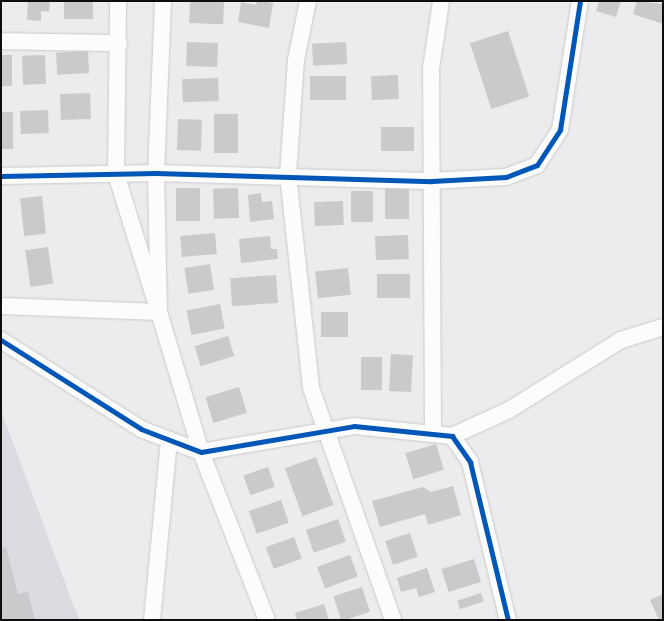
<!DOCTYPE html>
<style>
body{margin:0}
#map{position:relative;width:664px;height:621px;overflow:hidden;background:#ececee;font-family:"PT Sans",sans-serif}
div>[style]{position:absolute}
.built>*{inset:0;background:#dbdbe2}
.building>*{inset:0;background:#cacacc;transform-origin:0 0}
.roads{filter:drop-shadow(0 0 1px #cacacc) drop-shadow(0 0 1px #cacacc)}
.minor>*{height:16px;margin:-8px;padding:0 8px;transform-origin:8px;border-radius:8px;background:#fcfcfc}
.cycleway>*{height:5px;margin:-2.5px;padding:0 2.5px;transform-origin:2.5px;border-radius:2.5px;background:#0057b8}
span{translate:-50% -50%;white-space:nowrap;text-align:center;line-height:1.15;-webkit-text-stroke:3px #fff;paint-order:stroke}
.frame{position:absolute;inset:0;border:2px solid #0d0d0e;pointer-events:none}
</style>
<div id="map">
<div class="built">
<i style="clip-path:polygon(1px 410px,73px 604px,80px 620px,1px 620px)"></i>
</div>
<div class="building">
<i style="clip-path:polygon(28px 1px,50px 1px,49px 12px,41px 11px,41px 21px,27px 20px)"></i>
<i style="left:64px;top:1px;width:29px;height:18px"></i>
<i style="left:190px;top:1px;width:34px;height:22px;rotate:2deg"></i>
<i style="clip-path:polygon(257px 1px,273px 3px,269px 28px,238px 22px,241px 2px,256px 5px)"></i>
<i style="clip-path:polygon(599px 1px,621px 1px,616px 17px,596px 11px)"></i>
<i style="clip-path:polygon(637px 1px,663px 4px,663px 24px,633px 14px)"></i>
<i style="left:508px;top:31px;width:69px;height:40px;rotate:72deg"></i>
<i style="left:187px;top:42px;width:31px;height:24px;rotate:2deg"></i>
<i style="left:346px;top:42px;width:22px;height:34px;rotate:87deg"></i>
<i style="left:88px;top:51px;width:22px;height:32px;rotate:87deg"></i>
<i style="left:1px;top:55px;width:11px;height:31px"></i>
<i style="left:45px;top:55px;width:29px;height:23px;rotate:88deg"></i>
<i style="left:398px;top:75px;width:24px;height:27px;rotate:88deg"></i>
<i style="left:346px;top:76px;width:24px;height:36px;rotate:90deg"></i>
<i style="left:218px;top:78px;width:23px;height:36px;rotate:88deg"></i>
<i style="left:90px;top:93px;width:26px;height:30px;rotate:88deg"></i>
<i style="left:48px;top:110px;width:23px;height:28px;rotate:88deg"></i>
<i style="left:1px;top:112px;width:12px;height:37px"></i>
<i style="left:214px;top:114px;width:24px;height:39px"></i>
<i style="left:178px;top:119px;width:24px;height:31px;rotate:2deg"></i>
<i style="left:381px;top:127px;width:33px;height:24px"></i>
<i style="left:385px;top:187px;width:24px;height:32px"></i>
<i style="left:176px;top:188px;width:24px;height:33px"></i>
<i style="left:238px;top:188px;width:30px;height:25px;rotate:88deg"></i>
<i style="left:351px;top:191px;width:22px;height:31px"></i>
<i style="clip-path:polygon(261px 193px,262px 202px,272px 201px,274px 219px,250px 222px,248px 195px)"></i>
<i style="left:42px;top:196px;width:38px;height:22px;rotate:84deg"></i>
<i style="left:343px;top:201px;width:24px;height:29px;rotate:88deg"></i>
<i style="left:215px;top:233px;width:21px;height:35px;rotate:85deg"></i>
<i style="left:408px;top:235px;width:24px;height:33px;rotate:88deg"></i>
<i style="clip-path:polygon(270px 236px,271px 249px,277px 249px,278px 259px,241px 263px,239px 239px)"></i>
<i style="left:48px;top:247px;width:37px;height:23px;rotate:82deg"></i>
<i style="left:210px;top:264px;width:26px;height:26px;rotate:81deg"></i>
<i style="left:348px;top:268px;width:27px;height:33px;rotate:84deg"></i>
<i style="left:377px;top:274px;width:33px;height:24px"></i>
<i style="left:276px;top:275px;width:28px;height:46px;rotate:86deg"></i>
<i style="left:220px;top:304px;width:25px;height:34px;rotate:79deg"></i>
<i style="left:321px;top:312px;width:27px;height:25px"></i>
<i style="left:228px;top:336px;width:21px;height:35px;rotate:73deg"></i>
<i style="left:391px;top:354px;width:22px;height:37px;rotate:3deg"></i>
<i style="left:361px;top:357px;width:21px;height:33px"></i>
<i style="left:239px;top:387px;width:27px;height:35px;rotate:73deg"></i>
<i style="left:436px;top:444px;width:27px;height:32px;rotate:73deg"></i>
<i style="left:316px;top:457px;width:51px;height:33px;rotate:70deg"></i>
<i style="left:268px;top:467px;width:21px;height:26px;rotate:71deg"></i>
<i style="clip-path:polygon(453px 486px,461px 515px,428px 525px,425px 514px,380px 527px,372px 501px,423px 487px,431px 492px)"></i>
<i style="left:281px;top:500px;width:24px;height:34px;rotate:71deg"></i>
<i style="left:338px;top:519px;width:24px;height:34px;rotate:71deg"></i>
<i style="left:410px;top:533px;width:25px;height:26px;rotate:72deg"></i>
<i style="left:294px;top:537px;width:23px;height:30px;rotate:70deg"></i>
<i style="clip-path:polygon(6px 547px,18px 594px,28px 592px,35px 620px,1px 620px,1px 548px)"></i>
<i style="left:350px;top:555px;width:23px;height:35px;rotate:70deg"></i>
<i style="left:474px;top:559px;width:24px;height:34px;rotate:73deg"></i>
<i style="clip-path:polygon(427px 568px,435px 592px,419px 597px,416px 588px,401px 592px,397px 578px)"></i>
<i style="left:362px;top:587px;width:26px;height:30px;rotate:72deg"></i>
<i style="left:481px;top:593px;width:9px;height:25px;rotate:72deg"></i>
<i style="clip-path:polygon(663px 594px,663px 620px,659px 620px,650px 600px)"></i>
<i style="clip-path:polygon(324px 604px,329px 620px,297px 620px,295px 613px)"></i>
</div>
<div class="roads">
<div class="minor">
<i style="left:163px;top:1px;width:172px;rotate:92.3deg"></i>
<i style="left:156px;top:173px;width:139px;rotate:88.8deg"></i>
<i style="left:159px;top:312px;width:146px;rotate:73.3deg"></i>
<i style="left:201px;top:452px;width:180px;rotate:68.6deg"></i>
<i style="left:308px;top:1px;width:60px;rotate:101.5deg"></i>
<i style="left:296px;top:60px;width:115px;rotate:94deg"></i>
<i style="left:288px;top:175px;width:214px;rotate:83.8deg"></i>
<i style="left:311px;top:388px;width:246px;rotate:70.5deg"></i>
<i style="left:1px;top:41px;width:118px;rotate:1deg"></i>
<i style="left:1px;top:176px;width:155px;rotate:-1.1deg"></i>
<i style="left:156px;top:173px;width:276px;rotate:1.7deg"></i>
<i style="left:432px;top:181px;width:74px;rotate:-3.1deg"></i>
<i style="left:506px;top:177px;width:33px;rotate:-21deg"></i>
<i style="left:537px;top:165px;width:42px;rotate:-56.7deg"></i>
<i style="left:560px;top:130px;width:131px;rotate:-81.2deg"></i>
<i style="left:1px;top:306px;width:158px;rotate:2.2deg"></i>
<i style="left:159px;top:312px;width:145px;rotate:-107.3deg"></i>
<i style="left:116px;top:174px;width:173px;rotate:-89.3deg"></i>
<i style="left:1px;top:340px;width:166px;rotate:32.4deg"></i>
<i style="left:141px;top:429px;width:64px;rotate:21deg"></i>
<i style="left:201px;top:452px;width:155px;rotate:-9.6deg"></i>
<i style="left:354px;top:426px;width:99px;rotate:5.8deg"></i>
<i style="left:452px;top:436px;width:32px;rotate:55deg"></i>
<i style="left:470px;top:462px;width:163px;rotate:76.5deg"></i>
<i style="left:433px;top:434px;width:365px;rotate:-90.3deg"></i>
<i style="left:431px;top:69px;width:69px;rotate:-81.6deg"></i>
<i style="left:452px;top:436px;width:63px;rotate:-24.5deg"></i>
<i style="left:509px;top:410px;width:132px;rotate:-32deg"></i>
<i style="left:621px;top:340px;width:44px;rotate:-17.2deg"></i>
<i style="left:152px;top:620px;width:181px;rotate:-84.6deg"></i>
</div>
</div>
<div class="cycleway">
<i style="left:1px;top:176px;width:155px;rotate:-1.1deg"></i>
<i style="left:156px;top:173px;width:276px;rotate:1.7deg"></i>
<i style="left:432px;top:181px;width:74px;rotate:-3.1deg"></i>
<i style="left:506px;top:177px;width:33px;rotate:-21deg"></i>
<i style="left:537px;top:165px;width:42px;rotate:-56.7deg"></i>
<i style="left:560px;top:130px;width:131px;rotate:-81.2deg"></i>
<i style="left:1px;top:340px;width:166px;rotate:32.4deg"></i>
<i style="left:141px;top:429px;width:64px;rotate:21deg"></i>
<i style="left:201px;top:452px;width:155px;rotate:-9.6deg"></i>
<i style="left:354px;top:426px;width:99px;rotate:5.8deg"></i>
<i style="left:452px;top:436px;width:32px;rotate:55deg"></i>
<i style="left:470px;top:462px;width:163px;rotate:76.5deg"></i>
</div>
<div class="frame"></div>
</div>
